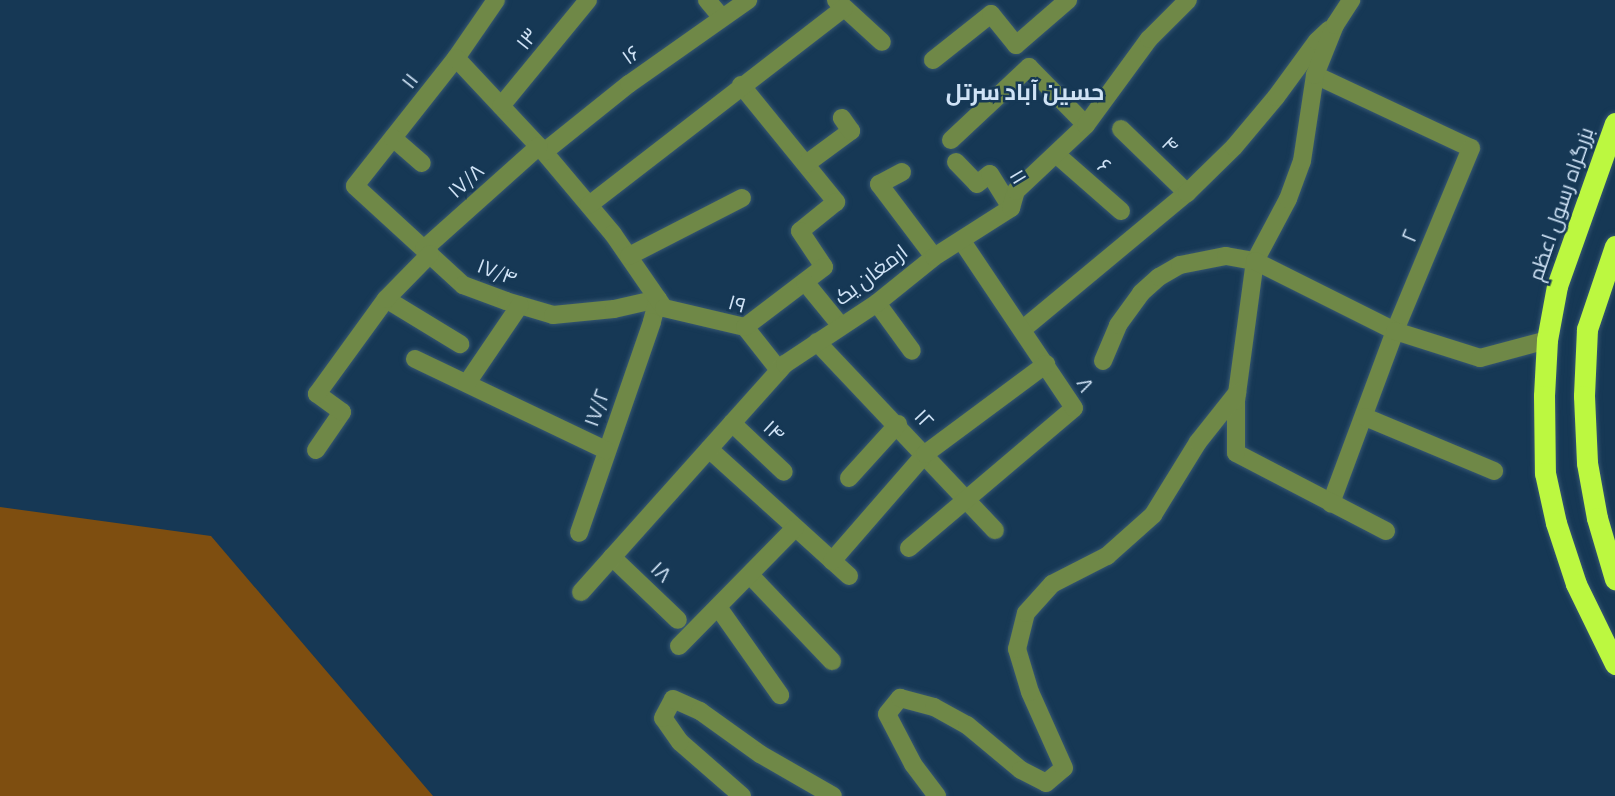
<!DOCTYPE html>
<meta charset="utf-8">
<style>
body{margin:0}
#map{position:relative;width:1615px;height:796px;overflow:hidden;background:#163855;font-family:"Source Sans 3",Cairo,sans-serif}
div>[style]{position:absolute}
.green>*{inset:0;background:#7e4e10}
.roads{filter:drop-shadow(0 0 2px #375772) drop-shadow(0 0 2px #375772)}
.minor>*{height:18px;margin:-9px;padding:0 9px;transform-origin:9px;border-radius:9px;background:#6f8847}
.highway>*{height:21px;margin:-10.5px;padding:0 10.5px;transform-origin:10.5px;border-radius:10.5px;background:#bcf840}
span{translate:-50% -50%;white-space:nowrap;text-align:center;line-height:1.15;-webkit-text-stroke:5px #163855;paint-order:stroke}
.street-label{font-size:21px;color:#d0e3f6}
.neighbourhood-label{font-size:23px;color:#d0e3f6;font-weight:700}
</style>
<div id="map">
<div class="green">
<i style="clip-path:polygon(0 507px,211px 536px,433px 796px,0 796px)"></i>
</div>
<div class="roads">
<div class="minor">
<i style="left:496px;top:0;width:70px;rotate:124.6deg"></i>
<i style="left:456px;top:58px;width:163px;rotate:128.3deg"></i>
<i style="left:355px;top:186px;width:147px;rotate:42.5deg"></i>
<i style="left:463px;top:285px;width:46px;rotate:20.4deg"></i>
<i style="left:506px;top:301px;width:49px;rotate:16.6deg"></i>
<i style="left:553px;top:315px;width:61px;rotate:-5.6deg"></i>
<i style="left:614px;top:309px;width:45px;rotate:-12.8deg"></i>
<i style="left:658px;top:299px;width:24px;rotate:105deg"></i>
<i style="left:652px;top:322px;width:223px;rotate:109.1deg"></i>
<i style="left:707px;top:0;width:23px;rotate:50deg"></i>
<i style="left:836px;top:0;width:62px;rotate:42.4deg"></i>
<i style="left:456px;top:58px;width:129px;rotate:46.9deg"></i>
<i style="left:544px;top:152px;width:107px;rotate:49.9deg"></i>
<i style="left:613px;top:234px;width:90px;rotate:55.4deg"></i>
<i style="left:664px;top:308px;width:83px;rotate:13.2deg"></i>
<i style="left:745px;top:327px;width:55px;rotate:51.7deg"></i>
<i style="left:933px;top:60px;width:74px;rotate:-38.4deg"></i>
<i style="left:991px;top:14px;width:40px;rotate:51deg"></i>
<i style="left:1016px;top:45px;width:69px;rotate:-40.9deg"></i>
<i style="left:1315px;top:75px;width:172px;rotate:25.1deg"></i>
<i style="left:1471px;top:148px;width:198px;rotate:112.6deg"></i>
<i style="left:1395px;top:331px;width:184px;rotate:110.4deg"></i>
<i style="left:741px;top:85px;width:151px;rotate:50.9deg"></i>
<i style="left:836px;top:202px;width:46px;rotate:141.1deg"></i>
<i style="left:800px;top:231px;width:43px;rotate:56.3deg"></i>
<i style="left:824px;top:267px;width:99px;rotate:142.8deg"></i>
<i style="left:501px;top:106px;width:137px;rotate:-50.6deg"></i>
<i style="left:1121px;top:129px;width:92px;rotate:44.1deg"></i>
<i style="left:393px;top:138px;width:38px;rotate:41deg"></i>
<i style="left:951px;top:140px;width:107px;rotate:-43.1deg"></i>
<i style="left:1029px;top:67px;width:81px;rotate:45.5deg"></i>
<i style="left:544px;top:152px;width:109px;rotate:-38.7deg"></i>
<i style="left:629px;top:84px;width:146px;rotate:-35.2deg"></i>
<i style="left:1057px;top:155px;width:85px;rotate:41.2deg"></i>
<i style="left:956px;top:162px;width:30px;rotate:46deg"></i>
<i style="left:977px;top:184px;width:16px;rotate:-38deg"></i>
<i style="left:990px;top:174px;width:40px;rotate:58deg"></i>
<i style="left:806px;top:164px;width:56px;rotate:-36.3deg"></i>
<i style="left:851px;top:131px;width:16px;rotate:-125deg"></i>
<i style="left:902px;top:172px;width:26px;rotate:152deg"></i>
<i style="left:879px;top:184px;width:91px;rotate:53deg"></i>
<i style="left:589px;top:205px;width:322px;rotate:-37.7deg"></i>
<i style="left:424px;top:249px;width:154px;rotate:-41.8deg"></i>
<i style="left:629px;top:256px;width:127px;rotate:-27.2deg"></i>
<i style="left:805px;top:282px;width:57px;rotate:50.7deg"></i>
<i style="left:386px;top:299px;width:87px;rotate:31.3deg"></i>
<i style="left:877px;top:303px;width:59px;rotate:53.9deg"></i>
<i style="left:1023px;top:329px;width:213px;rotate:-39.7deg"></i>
<i style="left:1187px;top:193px;width:66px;rotate:-44.4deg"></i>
<i style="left:1234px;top:147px;width:65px;rotate:-50deg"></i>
<i style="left:1276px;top:97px;width:69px;rotate:-53.8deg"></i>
<i style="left:1317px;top:41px;width:16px;rotate:-43deg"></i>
<i style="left:817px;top:342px;width:259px;rotate:46.6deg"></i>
<i style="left:415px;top:359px;width:212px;rotate:25.5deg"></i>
<i style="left:1103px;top:361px;width:39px;rotate:-67deg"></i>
<i style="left:1118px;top:325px;width:39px;rotate:-54deg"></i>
<i style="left:1141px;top:293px;width:24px;rotate:-42deg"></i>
<i style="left:1159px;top:277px;width:24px;rotate:-30deg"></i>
<i style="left:1180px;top:265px;width:47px;rotate:-11.1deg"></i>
<i style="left:1226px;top:256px;width:29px;rotate:10deg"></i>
<i style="left:1255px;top:261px;width:70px;rotate:-62deg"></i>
<i style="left:1288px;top:199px;width:40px;rotate:-69.8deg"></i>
<i style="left:1302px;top:161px;width:87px;rotate:-81.4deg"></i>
<i style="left:1315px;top:75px;width:54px;rotate:-68.2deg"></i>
<i style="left:1335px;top:25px;width:30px;rotate:-57deg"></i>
<i style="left:467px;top:383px;width:94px;rotate:-55.8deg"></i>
<i style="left:1365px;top:417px;width:140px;rotate:22.7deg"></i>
<i style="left:732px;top:423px;width:71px;rotate:43.3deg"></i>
<i style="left:709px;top:449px;width:189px;rotate:42.2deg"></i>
<i style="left:316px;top:450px;width:46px;rotate:-55.6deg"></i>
<i style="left:342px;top:412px;width:31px;rotate:-144deg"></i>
<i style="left:317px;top:394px;width:117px;rotate:-54deg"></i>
<i style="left:386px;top:299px;width:63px;rotate:-45.6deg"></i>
<i style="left:849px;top:478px;width:73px;rotate:-47.8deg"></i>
<i style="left:1386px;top:531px;width:169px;rotate:-152.5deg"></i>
<i style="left:1236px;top:453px;width:52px;rotate:-90deg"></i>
<i style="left:1236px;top:401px;width:141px;rotate:-82.3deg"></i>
<i style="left:1255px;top:261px;width:157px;rotate:26.6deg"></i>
<i style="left:1395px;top:331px;width:89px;rotate:17.6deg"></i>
<i style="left:1480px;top:358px;width:69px;rotate:-15deg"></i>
<i style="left:909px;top:548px;width:216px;rotate:-40.3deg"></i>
<i style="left:1074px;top:408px;width:202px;rotate:-123.9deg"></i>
<i style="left:612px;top:557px;width:91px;rotate:43.7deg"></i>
<i style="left:832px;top:561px;width:142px;rotate:-49deg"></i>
<i style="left:925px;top:454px;width:151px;rotate:-36.6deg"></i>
<i style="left:750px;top:575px;width:119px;rotate:46.4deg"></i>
<i style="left:581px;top:592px;width:306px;rotate:-48.2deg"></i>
<i style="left:785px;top:364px;width:110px;rotate:-33.5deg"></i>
<i style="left:877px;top:303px;width:73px;rotate:-38.9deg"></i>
<i style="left:934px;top:257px;width:91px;rotate:-32.5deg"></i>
<i style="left:1011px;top:208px;width:18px;rotate:-74deg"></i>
<i style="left:1016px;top:191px;width:96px;rotate:-43.3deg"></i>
<i style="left:1086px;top:125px;width:107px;rotate:-53.8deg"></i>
<i style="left:1149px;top:39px;width:55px;rotate:-45deg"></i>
<i style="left:718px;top:607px;width:108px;rotate:54.8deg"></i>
<i style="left:679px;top:646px;width:165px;rotate:-45.5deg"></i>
<i style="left:742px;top:796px;width:82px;rotate:-138.9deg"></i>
<i style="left:680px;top:742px;width:29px;rotate:-125deg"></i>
<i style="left:663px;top:718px;width:21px;rotate:-62deg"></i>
<i style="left:673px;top:699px;width:30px;rotate:24deg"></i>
<i style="left:700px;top:711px;width:74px;rotate:35.6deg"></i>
<i style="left:760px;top:754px;width:84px;rotate:29.9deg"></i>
<i style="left:937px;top:796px;width:40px;rotate:-127deg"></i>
<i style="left:913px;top:764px;width:56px;rotate:-117.5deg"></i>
<i style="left:887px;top:714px;width:21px;rotate:-51deg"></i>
<i style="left:900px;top:698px;width:35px;rotate:15deg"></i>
<i style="left:934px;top:707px;width:38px;rotate:29deg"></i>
<i style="left:967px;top:725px;width:70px;rotate:39.8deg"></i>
<i style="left:1021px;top:770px;width:28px;rotate:27deg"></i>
<i style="left:1046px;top:783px;width:23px;rotate:-40deg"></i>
<i style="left:1064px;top:768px;width:83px;rotate:-114.1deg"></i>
<i style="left:1030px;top:692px;width:45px;rotate:-106.8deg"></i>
<i style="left:1017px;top:649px;width:37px;rotate:-76deg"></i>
<i style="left:1026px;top:613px;width:39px;rotate:-48deg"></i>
<i style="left:1052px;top:584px;width:62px;rotate:-27deg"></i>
<i style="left:1107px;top:556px;width:62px;rotate:-41.7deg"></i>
<i style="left:1153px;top:515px;width:86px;rotate:-58.3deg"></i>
<i style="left:1198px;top:442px;width:63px;rotate:-51.5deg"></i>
</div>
<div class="highway">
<i style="left:1615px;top:123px;width:173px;rotate:109.6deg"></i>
<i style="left:1557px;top:286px;width:55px;rotate:100.5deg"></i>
<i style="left:1547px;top:340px;width:56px;rotate:93.1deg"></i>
<i style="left:1544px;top:396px;width:77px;rotate:89.3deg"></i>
<i style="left:1545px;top:473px;width:51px;rotate:77.6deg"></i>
<i style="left:1556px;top:523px;width:64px;rotate:71.8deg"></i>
<i style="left:1576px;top:584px;width:89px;rotate:64deg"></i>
<i style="left:1615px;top:246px;width:88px;rotate:108.6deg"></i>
<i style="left:1587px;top:329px;width:67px;rotate:92.6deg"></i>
<i style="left:1584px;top:396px;width:67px;rotate:87.4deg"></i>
<i style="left:1587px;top:463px;width:56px;rotate:79.7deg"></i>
<i style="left:1597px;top:518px;width:64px;rotate:73.6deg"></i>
</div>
</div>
<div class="street-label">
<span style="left:527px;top:39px;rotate:-51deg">۱۳</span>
<span style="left:631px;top:55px;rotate:-35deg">۱۶</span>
<span style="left:410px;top:81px;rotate:-52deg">۱۱</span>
<span style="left:1170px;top:145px;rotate:44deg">۴</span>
<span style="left:1104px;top:166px;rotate:41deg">۶</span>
<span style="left:1018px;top:177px;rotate:59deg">۱۱</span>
<span style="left:466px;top:181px;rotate:-42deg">۱۷/۸</span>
<span style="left:1561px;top:204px;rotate:-71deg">بزرگراه رسول اعظم</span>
<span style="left:1410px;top:236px;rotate:-67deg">۲</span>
<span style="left:497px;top:272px;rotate:21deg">۱۷/۴</span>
<span style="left:871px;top:275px;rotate:-37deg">ارمغان یک</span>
<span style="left:737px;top:304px;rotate:16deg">۱۹</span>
<span style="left:1085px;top:385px;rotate:63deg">۸</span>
<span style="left:597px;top:408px;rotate:-70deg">۱۷/۲</span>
<span style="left:924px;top:419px;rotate:47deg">۱۲</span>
<span style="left:774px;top:431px;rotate:43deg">۱۴</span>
<span style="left:661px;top:572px;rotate:44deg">۱۸</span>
</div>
<div class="neighbourhood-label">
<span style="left:1025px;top:93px">حسین آباد سرتل</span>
</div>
</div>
